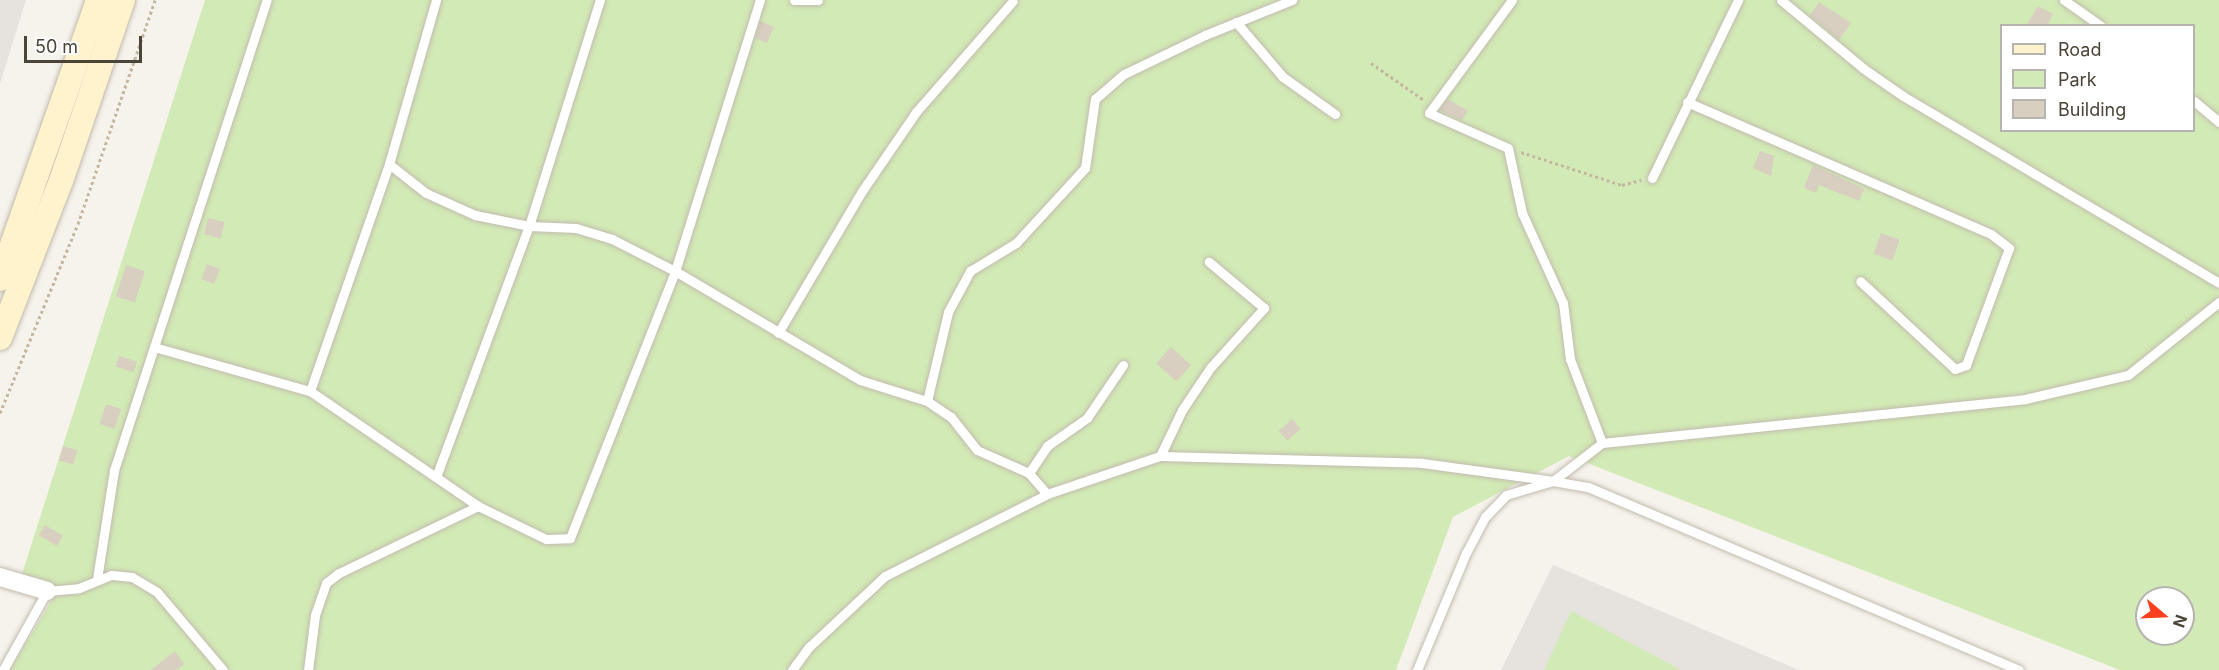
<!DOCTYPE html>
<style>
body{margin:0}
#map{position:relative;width:2219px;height:670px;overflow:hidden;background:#f6f3ec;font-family:Inter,sans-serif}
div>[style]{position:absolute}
.industrial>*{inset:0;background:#e6e2dd}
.green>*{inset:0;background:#d2eab5}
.building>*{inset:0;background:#d8cfc1;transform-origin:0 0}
.path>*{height:3px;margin-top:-1.5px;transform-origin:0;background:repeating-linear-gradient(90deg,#c4b79f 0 3px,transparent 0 6px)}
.roads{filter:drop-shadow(0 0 2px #c2bbae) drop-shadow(0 0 2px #c2bbae)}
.service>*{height:9px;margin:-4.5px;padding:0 4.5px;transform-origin:4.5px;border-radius:4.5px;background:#fff}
.minor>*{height:18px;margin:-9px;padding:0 9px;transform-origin:9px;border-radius:9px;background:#fff}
.secondary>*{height:24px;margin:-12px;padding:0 12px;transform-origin:12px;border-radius:12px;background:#fff3cd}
span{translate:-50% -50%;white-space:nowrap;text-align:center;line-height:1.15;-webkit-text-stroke:6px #fff;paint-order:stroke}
.legend{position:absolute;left:2000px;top:24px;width:195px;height:108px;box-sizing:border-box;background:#fff;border:2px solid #b7b4b0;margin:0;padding:8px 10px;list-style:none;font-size:18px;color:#4b4439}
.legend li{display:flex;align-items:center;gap:12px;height:30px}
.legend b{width:30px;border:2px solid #b7b4b0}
.north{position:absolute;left:2135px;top:586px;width:60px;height:60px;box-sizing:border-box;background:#fff;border:2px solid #b7b4b0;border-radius:50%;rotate:109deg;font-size:16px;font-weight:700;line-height:24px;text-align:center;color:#4b4439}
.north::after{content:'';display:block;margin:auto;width:21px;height:27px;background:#fc3f1d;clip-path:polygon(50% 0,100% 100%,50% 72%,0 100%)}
.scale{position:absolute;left:24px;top:36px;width:118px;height:27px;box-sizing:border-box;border:3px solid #4b4439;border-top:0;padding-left:8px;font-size:18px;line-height:21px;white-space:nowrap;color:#4b4439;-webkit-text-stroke:4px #fff;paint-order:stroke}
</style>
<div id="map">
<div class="industrial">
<i style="clip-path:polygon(0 0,26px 0,0 84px)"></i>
<i style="clip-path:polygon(1553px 565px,1799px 670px,1501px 670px)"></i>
</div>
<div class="green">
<i style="clip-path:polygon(evenodd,205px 0,2219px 0,2219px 670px,2120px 670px,1569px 456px,1453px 517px,1396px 670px,10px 670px,51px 601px,52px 584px,22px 574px,205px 0,2002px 26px,2194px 26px,2194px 130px,2002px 130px,2002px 26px,205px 0,2147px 598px,2183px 598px,2183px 634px,2147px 634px,2147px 598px)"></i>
<i style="clip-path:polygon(1571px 611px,1681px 670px,1544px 670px)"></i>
</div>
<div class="building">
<i style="clip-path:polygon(1819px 2px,1851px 23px,1839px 40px,1810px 15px)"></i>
<i style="clip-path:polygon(2038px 6px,2053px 14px,2047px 26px,2026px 26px)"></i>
<i style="clip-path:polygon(760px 21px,774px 27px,767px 43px,755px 38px)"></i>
<i style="clip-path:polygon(1448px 99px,1468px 111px,1462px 120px,1439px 110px)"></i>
<i style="clip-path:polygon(1760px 151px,1774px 156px,1771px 176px,1753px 168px)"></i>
<i style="clip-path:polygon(1813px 165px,1864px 189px,1859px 201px,1819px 185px,1816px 193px,1804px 188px)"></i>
<i style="left:208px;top:218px;width:17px;height:17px;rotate:13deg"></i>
<i style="left:1881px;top:233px;width:20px;height:22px;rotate:20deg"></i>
<i style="left:207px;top:264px;width:14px;height:16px;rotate:21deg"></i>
<i style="left:126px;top:265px;width:20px;height:33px;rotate:18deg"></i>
<i style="left:1171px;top:347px;width:27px;height:22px;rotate:42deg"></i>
<i style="left:119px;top:356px;width:19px;height:11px;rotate:18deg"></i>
<i style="left:106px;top:404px;width:16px;height:21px;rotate:18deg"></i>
<i style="left:1292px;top:419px;width:13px;height:18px;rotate:48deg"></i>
<i style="left:63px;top:446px;width:15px;height:15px;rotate:16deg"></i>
<i style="left:45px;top:525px;width:21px;height:12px;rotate:31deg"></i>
<i style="clip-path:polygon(175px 651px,184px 664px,177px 670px,151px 670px)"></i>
</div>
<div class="path">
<i style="left:1371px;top:63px;width:65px;rotate:34.9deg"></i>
<i style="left:1521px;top:152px;width:106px;rotate:18.1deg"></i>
<i style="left:1622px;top:185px;width:20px;rotate:-15deg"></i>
<i style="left:0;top:413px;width:204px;rotate:-67.6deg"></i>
<i style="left:78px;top:224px;width:237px;rotate:-71deg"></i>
</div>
<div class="roads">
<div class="service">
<i style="left:794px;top:0;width:24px"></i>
<i style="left:1512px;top:0;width:140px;rotate:126.3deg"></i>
<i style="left:1429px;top:113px;width:86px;rotate:23.9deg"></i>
<i style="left:1508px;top:148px;width:66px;rotate:77.8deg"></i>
<i style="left:1522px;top:213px;width:99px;rotate:65.5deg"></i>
<i style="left:1563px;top:303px;width:56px;rotate:82.9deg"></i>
<i style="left:1570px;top:359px;width:90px;rotate:69.1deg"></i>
<i style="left:1781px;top:0;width:108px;rotate:39.7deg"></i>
<i style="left:1864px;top:69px;width:47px;rotate:34.7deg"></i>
<i style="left:1903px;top:96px;width:367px;rotate:30.6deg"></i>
<i style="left:2064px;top:0;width:45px;rotate:35.1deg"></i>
<i style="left:1236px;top:22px;width:72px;rotate:49.5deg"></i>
<i style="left:1283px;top:77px;width:64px;rotate:35.4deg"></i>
<i style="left:2194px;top:101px;width:33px;rotate:40deg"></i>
<i style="left:1687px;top:102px;width:331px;rotate:23.5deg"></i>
<i style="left:1991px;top:234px;width:23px;rotate:38deg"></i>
<i style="left:2009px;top:248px;width:125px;rotate:110.2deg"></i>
<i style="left:1966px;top:365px;width:12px;rotate:160deg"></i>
<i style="left:1955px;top:369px;width:129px;rotate:-137.2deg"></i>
<i style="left:389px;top:164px;width:47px;rotate:38.1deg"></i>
<i style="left:426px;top:193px;width:54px;rotate:24.2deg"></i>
<i style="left:475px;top:215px;width:55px;rotate:11.5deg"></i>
<i style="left:529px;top:226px;width:47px;rotate:2.4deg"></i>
<i style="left:576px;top:228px;width:38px;rotate:17deg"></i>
<i style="left:612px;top:239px;width:71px;rotate:26.9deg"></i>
<i style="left:675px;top:271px;width:215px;rotate:30.5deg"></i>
<i style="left:860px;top:380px;width:70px;rotate:17.4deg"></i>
<i style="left:927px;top:401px;width:29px;rotate:34deg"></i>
<i style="left:951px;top:417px;width:42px;rotate:51.8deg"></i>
<i style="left:977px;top:450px;width:57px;rotate:23.9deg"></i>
<i style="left:1652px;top:178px;width:198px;rotate:-64.2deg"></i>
<i style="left:778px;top:333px;width:165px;rotate:-59.4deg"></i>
<i style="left:862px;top:191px;width:96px;rotate:-55.6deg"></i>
<i style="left:916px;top:112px;width:147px;rotate:-48.9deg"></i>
<i style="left:154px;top:347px;width:162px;rotate:15.8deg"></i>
<i style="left:310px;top:391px;width:204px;rotate:34.4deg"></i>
<i style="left:478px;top:506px;width:76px;rotate:25.9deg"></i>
<i style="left:546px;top:539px;width:24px;rotate:-2deg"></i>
<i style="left:570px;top:538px;width:287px;rotate:-68.5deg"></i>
<i style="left:675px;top:271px;width:284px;rotate:-72.6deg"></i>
<i style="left:310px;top:391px;width:240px;rotate:-70.8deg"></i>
<i style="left:389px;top:164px;width:171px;rotate:-74deg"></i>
<i style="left:927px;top:401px;width:91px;rotate:-76.7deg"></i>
<i style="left:948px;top:312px;width:47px;rotate:-61.8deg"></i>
<i style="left:970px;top:271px;width:54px;rotate:-31.3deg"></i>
<i style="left:1016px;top:243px;width:102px;rotate:-47.4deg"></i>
<i style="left:1085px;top:168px;width:70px;rotate:-81.8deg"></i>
<i style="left:1095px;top:99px;width:38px;rotate:-41deg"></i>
<i style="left:1124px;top:74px;width:90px;rotate:-25.7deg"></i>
<i style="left:1205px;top:35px;width:94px;rotate:-21.9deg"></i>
<i style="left:1160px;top:456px;width:51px;rotate:-64.4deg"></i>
<i style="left:1182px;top:410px;width:50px;rotate:-56.3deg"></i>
<i style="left:1210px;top:368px;width:81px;rotate:-48deg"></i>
<i style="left:1264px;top:308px;width:72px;rotate:-140.1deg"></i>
<i style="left:436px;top:477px;width:268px;rotate:-69.7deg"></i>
<i style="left:529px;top:226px;width:237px;rotate:-72.6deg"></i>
<i style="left:1047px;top:494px;width:28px;rotate:-131deg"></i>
<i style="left:1029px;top:473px;width:32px;rotate:-56deg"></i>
<i style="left:1047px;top:446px;width:49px;rotate:-35deg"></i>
<i style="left:1087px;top:418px;width:64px;rotate:-55.8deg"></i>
<i style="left:97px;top:579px;width:110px;rotate:-81.1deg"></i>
<i style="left:114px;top:470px;width:494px;rotate:-72deg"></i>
<i style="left:3px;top:670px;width:90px;rotate:-60.9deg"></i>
<i style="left:47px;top:591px;width:32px;rotate:-5deg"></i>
<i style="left:79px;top:588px;width:35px;rotate:-22deg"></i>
<i style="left:112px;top:575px;width:20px;rotate:6deg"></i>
<i style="left:132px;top:577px;width:29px;rotate:31deg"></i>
<i style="left:157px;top:592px;width:102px;rotate:49.8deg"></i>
<i style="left:308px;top:670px;width:55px;rotate:-82.7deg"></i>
<i style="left:315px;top:615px;width:34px;rotate:-71deg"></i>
<i style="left:326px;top:583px;width:16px;rotate:-38deg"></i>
<i style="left:339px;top:573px;width:154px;rotate:-25.7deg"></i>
<i style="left:792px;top:670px;width:29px;rotate:-54deg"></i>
<i style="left:809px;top:647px;width:104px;rotate:-43.1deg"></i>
<i style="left:885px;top:576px;width:182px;rotate:-26.8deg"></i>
<i style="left:1047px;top:494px;width:119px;rotate:-18.6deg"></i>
<i style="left:1160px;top:456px;width:262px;rotate:1.5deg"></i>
<i style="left:1422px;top:463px;width:132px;rotate:7.8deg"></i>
<i style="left:1553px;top:481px;width:62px;rotate:-37.8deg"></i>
<i style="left:1602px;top:443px;width:425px;rotate:-5.9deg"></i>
<i style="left:2025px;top:399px;width:106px;rotate:-13.1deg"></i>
<i style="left:2128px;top:375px;width:117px;rotate:-38.7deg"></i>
<i style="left:1417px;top:670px;width:127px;rotate:-67.3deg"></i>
<i style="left:1466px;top:553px;width:41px;rotate:-62.2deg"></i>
<i style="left:1485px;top:517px;width:30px;rotate:-46deg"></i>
<i style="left:1506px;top:495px;width:49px;rotate:-16.6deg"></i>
<i style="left:1553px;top:481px;width:36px;rotate:10deg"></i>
<i style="left:1588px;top:487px;width:468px;rotate:23deg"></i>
</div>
<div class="minor">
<i style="left:0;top:577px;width:49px;rotate:16.6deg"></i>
</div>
<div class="secondary">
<i style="left:0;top:279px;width:296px;rotate:-70.6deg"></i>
<i style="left:0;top:338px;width:168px;rotate:-68.8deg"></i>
<i style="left:61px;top:181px;width:191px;rotate:-71.1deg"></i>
</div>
</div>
<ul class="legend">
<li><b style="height:8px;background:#fff3cd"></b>Road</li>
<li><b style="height:16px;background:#d2eab5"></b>Park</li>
<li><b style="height:16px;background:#d8cfc1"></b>Building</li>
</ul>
<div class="north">N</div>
<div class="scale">50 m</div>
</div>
